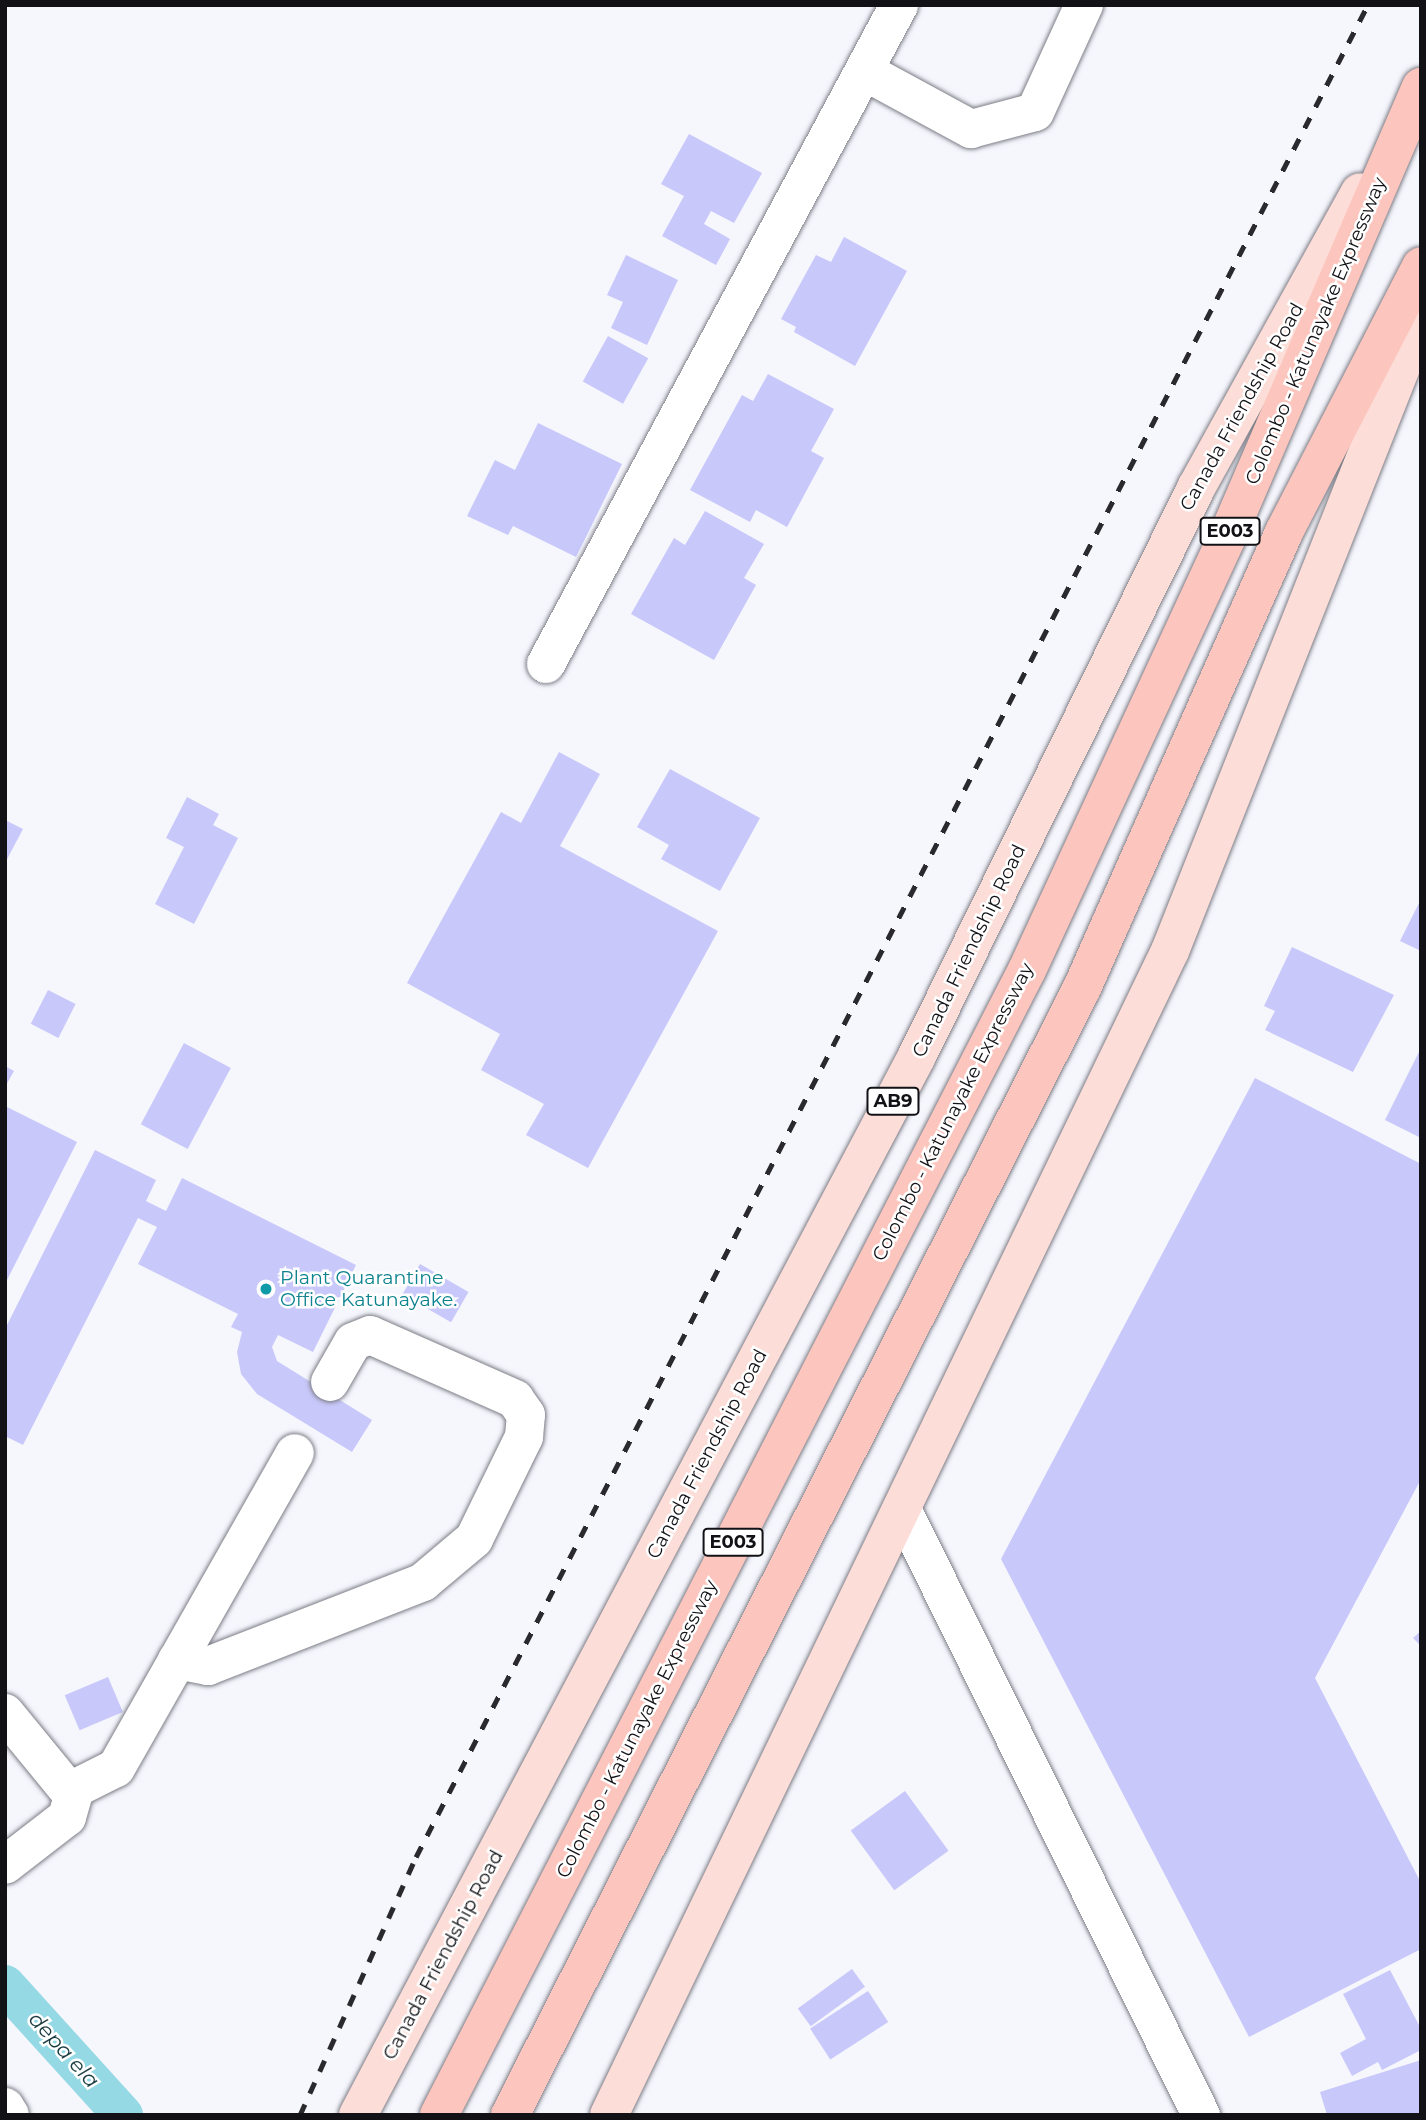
<!DOCTYPE html>
<style>
body{margin:0}
#map{position:relative;width:1426px;height:2120px;overflow:hidden;background:#f6f6fd;font-family:Montserrat,sans-serif}
div>[style]{position:absolute}
.canal>*{height:40px;margin:-20px;padding:0 20px;transform-origin:20px;border-radius:20px;background:#95d9e4}
.building>*{inset:0;background:#c8c8fa;transform-origin:0 0}
.roads{filter:drop-shadow(0 0 2px #7d7d87) drop-shadow(0 0 2px #7d7d87)}
.minor>*{height:38px;margin:-19px;padding:0 19px;transform-origin:19px;border-radius:19px;background:#fff}
.major>*{height:38px;margin:-19px;padding:0 19px;transform-origin:19px;border-radius:19px;background:#fdddd8}
.highway>*{height:38px;margin:-19px;padding:0 19px;transform-origin:19px;border-radius:19px;background:#fcc6be}
.rail>*{height:5px;margin-top:-2.5px;transform-origin:0;background:repeating-linear-gradient(90deg,#2a2a2e 0 12px,transparent 0 24px)}
.dots>*{width:19px;height:19px;translate:-50% -50%;box-sizing:border-box;border:4px solid #fff;border-radius:50%}
span{translate:-50% -50%;white-space:nowrap;text-align:center;line-height:1.15;-webkit-text-stroke:5px #fff;paint-order:stroke}
.shield-label span{padding:2px 5px;background:#fff;border:2px solid;border-radius:5px;-webkit-text-stroke-width:0}
.shield-label{font-size:18px;color:#121216;font-weight:700}
.street-label{font-size:19px;color:#121216}
.culture-label{font-size:19px;color:#0d838f}
.left{translate:0 -50%;text-align:left}
.water-label{font-size:21px;color:#1a3b40;font-style:italic}
.frame{position:absolute;inset:0;border:7px solid #121216;pointer-events:none}
</style>
<div id="map">
<div class="canal">
<i style="left:5px;top:1985px;width:176px;rotate:47.8deg"></i>
</div>
<div class="building">
<i style="clip-path:polygon(689px 134px,762px 173px,734px 223px,711px 211px,704px 224px,730px 239px,716px 265px,662px 236px,684px 196px,661px 184px)"></i>
<i style="clip-path:polygon(844px 237px,907px 271px,855px 366px,794px 332px,796px 327px,781px 319px,816px 255px,831px 262px)"></i>
<i style="clip-path:polygon(626px 255px,678px 280px,647px 345px,611px 328px,623px 302px,607px 295px)"></i>
<i style="left:608px;top:336px;width:46px;height:52px;rotate:29deg"></i>
<i style="clip-path:polygon(768px 374px,834px 409px,811px 451px,824px 458px,787px 527px,756px 510px,750px 522px,690px 490px,742px 395px,753px 401px)"></i>
<i style="clip-path:polygon(538px 423px,622px 464px,576px 557px,513px 526px,508px 535px,467px 516px,495px 460px,515px 470px)"></i>
<i style="clip-path:polygon(705px 511px,764px 544px,744px 578px,756px 585px,714px 660px,631px 614px,674px 538px,685px 545px)"></i>
<i style="clip-path:polygon(559px 752px,600px 774px,560px 846px,718px 931px,588px 1168px,526px 1135px,544px 1104px,481px 1070px,500px 1034px,407px 983px,501px 812px,521px 823px)"></i>
<i style="clip-path:polygon(670px 769px,760px 818px,720px 891px,661px 859px,669px 845px,637px 827px)"></i>
<i style="clip-path:polygon(187px 797px,219px 814px,213px 825px,238px 838px,194px 924px,155px 904px,184px 847px,166px 838px)"></i>
<i style="clip-path:polygon(5px 820px,23px 829px,5px 863px)"></i>
<i style="clip-path:polygon(1421px 899px,1421px 951px,1400px 941px)"></i>
<i style="clip-path:polygon(1292px 947px,1394px 995px,1353px 1072px,1265px 1030px,1275px 1011px,1264px 1006px)"></i>
<i style="left:48px;top:990px;width:31px;height:38px;rotate:27deg"></i>
<i style="left:184px;top:1043px;width:53px;height:92px;rotate:28deg"></i>
<i style="clip-path:polygon(1421px 1048px,1421px 1138px,1385px 1120px)"></i>
<i style="clip-path:polygon(5px 1066px,14px 1071px,5px 1087px)"></i>
<i style="clip-path:polygon(1255px 1078px,1421px 1164px,1421px 1479px,1315px 1678px,1421px 1883px,1421px 1949px,1249px 2037px,1001px 1559px)"></i>
<i style="clip-path:polygon(5px 1106px,77px 1142px,5px 1284px)"></i>
<i style="clip-path:polygon(95px 1150px,156px 1180px,146px 1201px,166px 1211px,182px 1178px,356px 1265px,313px 1352px,278px 1335px,272px 1347px,277px 1361px,372px 1420px,352px 1452px,257px 1394px,241px 1374px,237px 1352px,242px 1332px,231px 1327px,238px 1314px,138px 1264px,157px 1227px,138px 1218px,23px 1445px,5px 1436px,5px 1329px)"></i>
<i style="left:420px;top:1264px;width:56px;height:35px;rotate:30deg"></i>
<i style="clip-path:polygon(1421px 1631px,1421px 1646px,1413px 1638px)"></i>
<i style="left:108px;top:1677px;width:38px;height:47px;rotate:67deg"></i>
<i style="left:905px;top:1791px;width:74px;height:67px;rotate:54deg"></i>
<i style="left:852px;top:1969px;width:22px;height:67px;rotate:54deg"></i>
<i style="clip-path:polygon(1390px 1970px,1421px 2029px,1421px 2050px,1382px 2070px,1378px 2062px,1352px 2076px,1340px 2053px,1366px 2039px,1343px 1994px)"></i>
<i style="left:868px;top:1991px;width:37px;height:69px;rotate:57deg"></i>
<i style="clip-path:polygon(1421px 2060px,1421px 2115px,1327px 2115px,1320px 2092px)"></i>
</div>
<div class="roads">
<div class="minor">
<i style="left:864px;top:71px;width:122px;rotate:28.5deg"></i>
<i style="left:971px;top:129px;width:66px;rotate:-14.9deg"></i>
<i style="left:1035px;top:112px;width:118px;rotate:-65.4deg"></i>
<i style="left:546px;top:664px;width:748px;rotate:-61.82deg"></i>
<i style="left:903px;top:1511px;width:674px;rotate:63.74deg"></i>
<i style="left:177px;top:1660px;width:32px;rotate:11deg"></i>
<i style="left:208px;top:1666px;width:231px;rotate:-21.3deg"></i>
<i style="left:423px;top:1582px;width:67px;rotate:-40.1deg"></i>
<i style="left:474px;top:1539px;width:114px;rotate:-63.9deg"></i>
<i style="left:524px;top:1437px;width:22px;rotate:-85deg"></i>
<i style="left:526px;top:1415px;width:19px;rotate:-125deg"></i>
<i style="left:515px;top:1399px;width:158px;rotate:-156.2deg"></i>
<i style="left:370px;top:1335px;width:18px;rotate:158deg"></i>
<i style="left:353px;top:1342px;width:46px;rotate:119.9deg"></i>
<i style="left:5px;top:1713px;width:107px;rotate:50.7deg"></i>
<i style="left:73px;top:1796px;width:22px;rotate:106deg"></i>
<i style="left:67px;top:1817px;width:78px;rotate:142.3deg"></i>
<i style="left:72px;top:1790px;width:49px;rotate:-26.6deg"></i>
<i style="left:116px;top:1768px;width:362px;rotate:-60.4deg"></i>
<i style="left:5px;top:2107px;width:9px;rotate:58deg"></i>
</div>
<div class="major">
<i style="left:358px;top:2115px;width:1197px;rotate:-62.17deg"></i>
<i style="left:917px;top:1056px;width:633px;rotate:-63.84deg"></i>
<i style="left:1196px;top:488px;width:338px;rotate:-61deg"></i>
<i style="left:609px;top:2115px;width:1292px;rotate:-64.27deg"></i>
<i style="left:1170px;top:951px;width:682px;rotate:-68.4deg"></i>
</div>
<div class="highway">
<i style="left:439px;top:2115px;width:1287px;rotate:-62.82deg"></i>
<i style="left:1027px;top:970px;width:479px;rotate:-65.2deg"></i>
<i style="left:1228px;top:535px;width:488px;rotate:-66.7deg"></i>
<i style="left:510px;top:2115px;width:1264px;rotate:-63.09deg"></i>
<i style="left:1082px;top:988px;width:499px;rotate:-66.1deg"></i>
<i style="left:1284px;top:532px;width:299px;rotate:-62.7deg"></i>
</div>
</div>
<div class="rail">
<i style="left:300px;top:2115px;width:283px;rotate:-65.8deg"></i>
<i style="left:416px;top:1857px;width:2082px;rotate:-62.8deg"></i>
</div>
<div class="dots">
<i style="left:266px;top:1289px;background:#0f9aa8"></i>
</div>
<div class="shield-label">
<span style="left:1230px;top:531px">E003</span>
<span style="left:893px;top:1101px">AB9</span>
<span style="left:733px;top:1542px">E003</span>
</div>
<div class="street-label">
<span style="left:1316px;top:331px;rotate:-67deg">Colombo - Katunayake Expressway</span>
<span style="left:1242px;top:407px;rotate:-61deg">Canada Friendship Road</span>
<span style="left:969px;top:951px;rotate:-64deg">Canada Friendship Road</span>
<span style="left:953px;top:1112px;rotate:-63deg">Colombo - Katunayake Expressway</span>
<span style="left:707px;top:1454px;rotate:-62deg">Canada Friendship Road</span>
<span style="left:637px;top:1729px;rotate:-63deg">Colombo - Katunayake Expressway</span>
<span style="left:443px;top:1955px;rotate:-62deg">Canada Friendship Road</span>
</div>
<div class="culture-label">
<span class="left" style="left:280px;top:1289px">Plant Quarantine<br>Office Katunayake.</span>
</div>
<div class="water-label">
<span style="left:64px;top:2050px;rotate:48deg">depa ela</span>
</div>
<div class="frame"></div>
</div>
